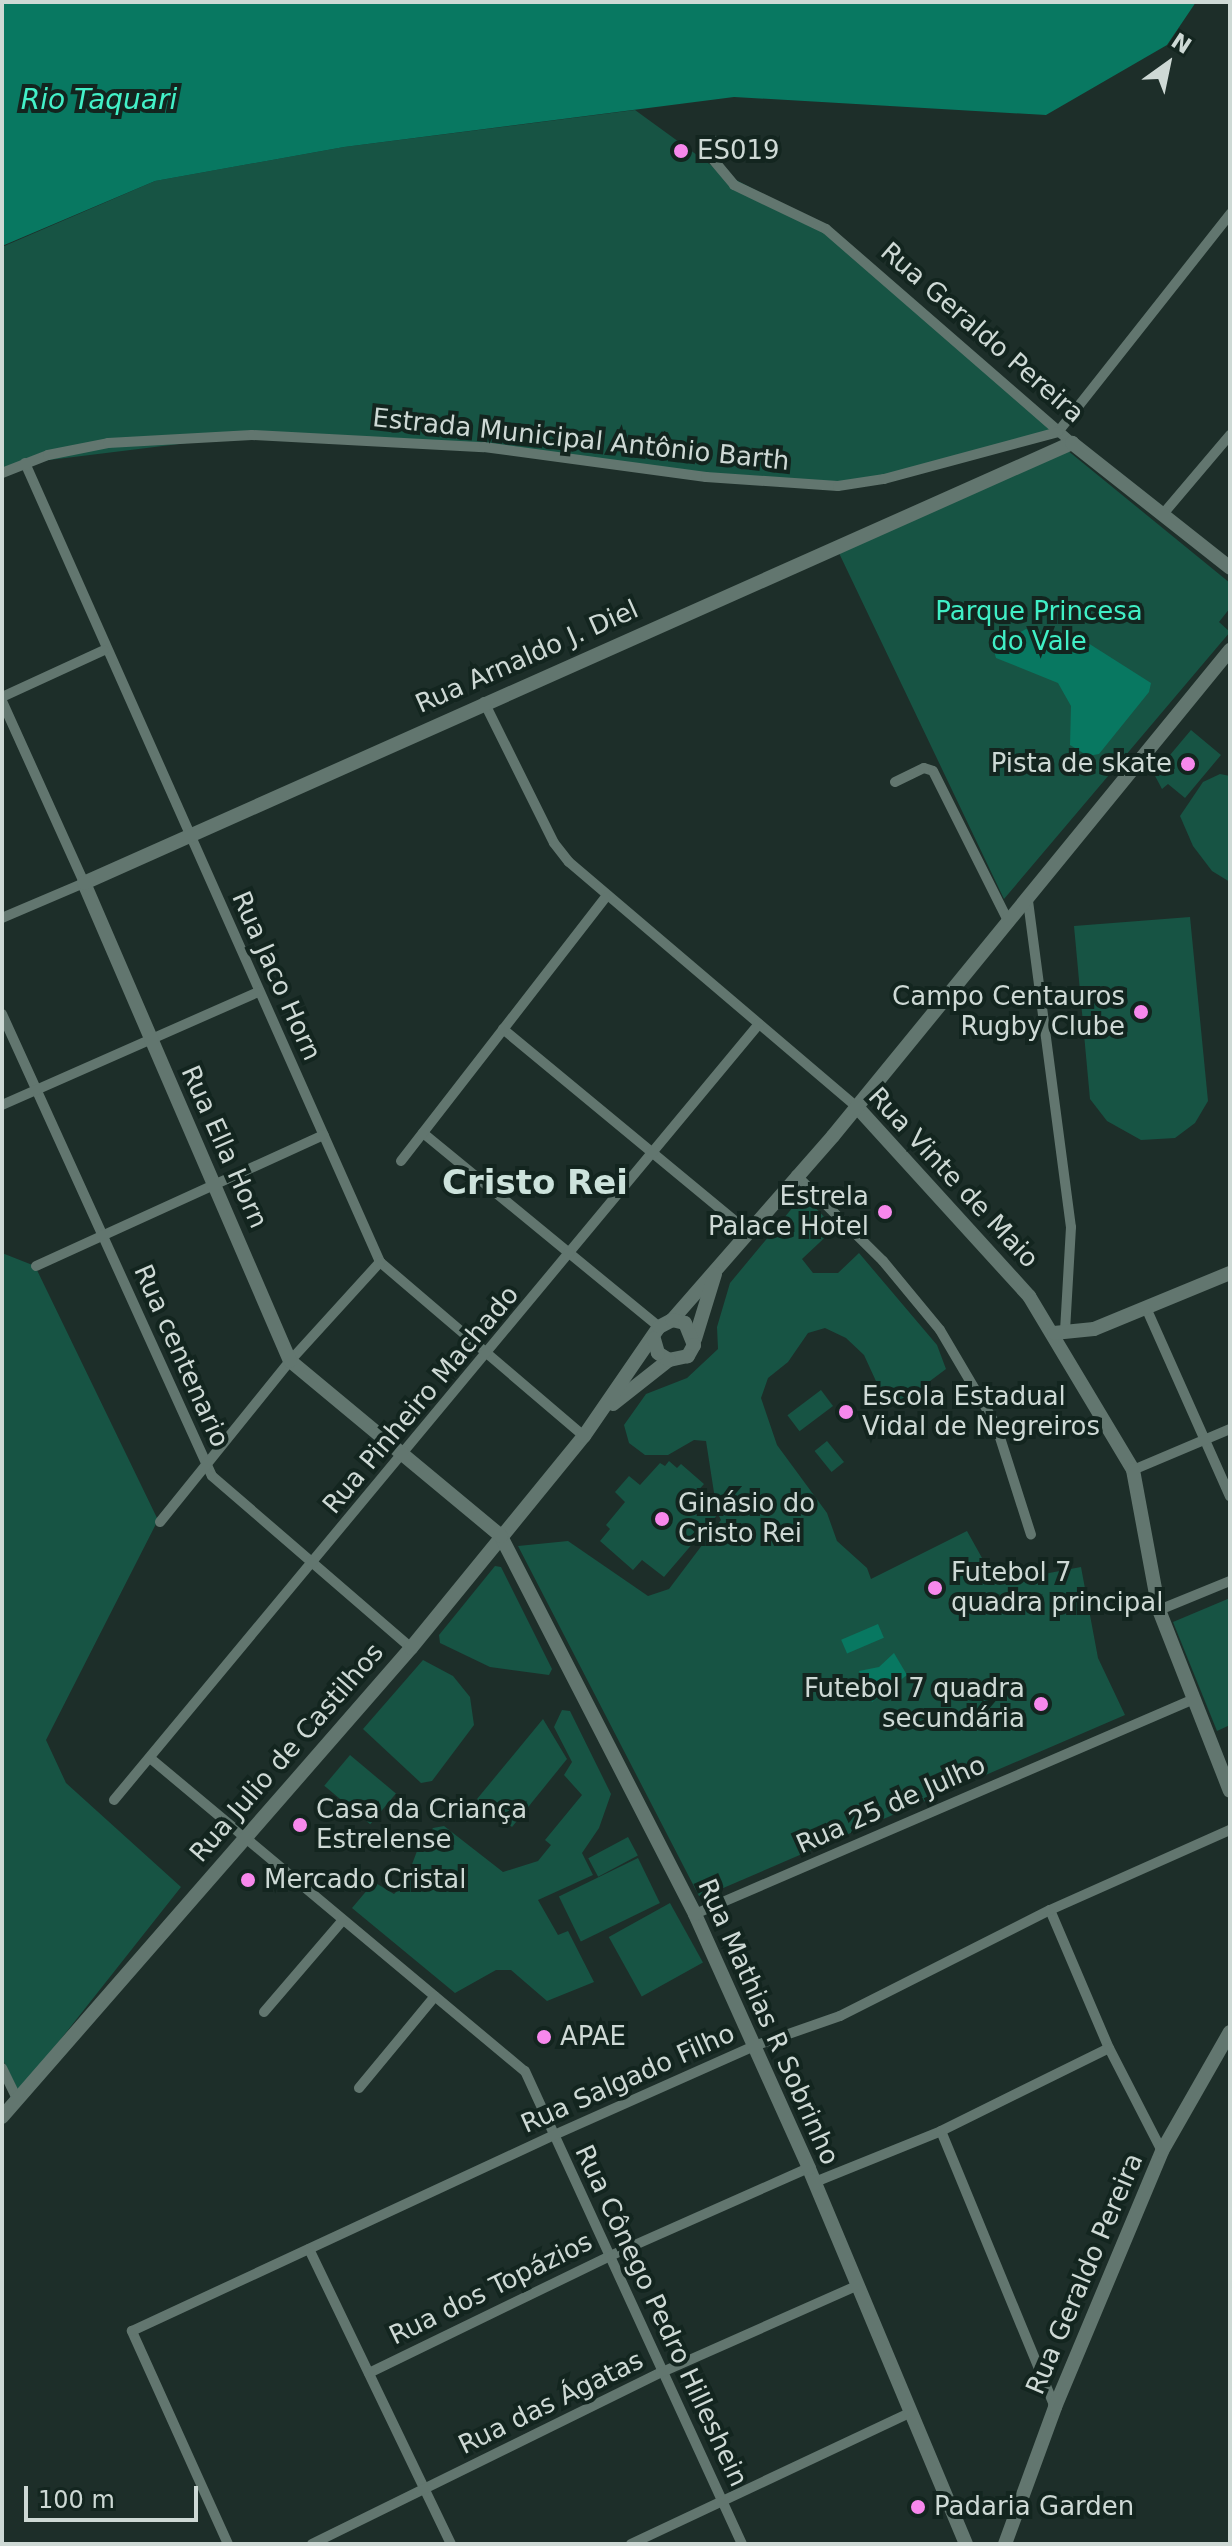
<!DOCTYPE html>
<meta charset="utf-8">
<style>
body{margin:0}
#map{position:relative;width:1232px;height:2546px;overflow:hidden;background:#1d2e29;font-family:"DejaVu Sans",sans-serif}
div>[style]{position:absolute}
.green>*{inset:0;background:#175444;transform-origin:0 0}
.water>*{inset:0;background:#087861;transform-origin:0 0}
.street>*{height:10px;margin:-5px;padding:0 5px;transform-origin:5px;border-radius:5px;background:#62766f}
.secondary>*{height:14px;margin:-7px;padding:0 7px;transform-origin:7px;border-radius:7px;background:#62766f}
.dots>*{width:22px;height:22px;translate:-50% -50%;box-sizing:border-box;border:4px solid #13251f;border-radius:50%}
span{translate:-50% -50%;white-space:nowrap;text-align:center;line-height:1.15;-webkit-text-stroke:8px #13251f;paint-order:stroke}
.poi-label{font-size:26px;color:#ced9d5}
.left{translate:0 -50%;text-align:left}
.right{translate:-100% -50%;text-align:right}
.street-label{font-size:26px;color:#ced9d5}
.park-label{font-size:26px;color:#40efc6}
.water-label{font-size:28px;color:#43f1c8;font-style:italic}
.district-label{font-size:34px;color:#cde3dc;font-weight:700}
.frame{position:absolute;inset:0;border:4px solid #ced9d5;pointer-events:none}
.north{position:absolute;left:1128px;top:24px;width:80px;height:80px;-webkit-text-stroke:6px #13251f;paint-order:stroke;rotate:33deg;font-size:22px;font-weight:700;line-height:32px;text-align:center;color:#ced9d5}
.north::after{content:'';display:block;margin:auto;width:28px;height:36px;background:#ced9d5;clip-path:polygon(50% 0,100% 100%,50% 72%,0 100%)}
.scale{position:absolute;left:24px;top:2486px;width:174px;height:36px;box-sizing:border-box;border:4px solid #ced9d5;border-top:0;padding-left:10px;font-size:24px;line-height:28px;white-space:nowrap;color:#ced9d5;-webkit-text-stroke:6px #13251f;paint-order:stroke}
</style>
<div id="map">
<div class="green">
<i style="clip-path:polygon(635px 110px,719px 171px,803px 215px,1058px 432px,838px 486px,706px 477px,484px 447px,252px 435px,25px 463px,2px 473px,2px 247px,155px 181px,344px 147px)"></i>
<i style="clip-path:polygon(1067px 450px,1230px 583px,1230px 608px,1219px 622px,1230px 632px,1004px 899px,838px 551px)"></i>
<i style="clip-path:polygon(1191px 730px,1221px 755px,1185px 798px,1168px 784px,1162px 789px,1154px 774px)"></i>
<i style="clip-path:polygon(1220px 774px,1230px 776px,1230px 882px,1212px 871px,1193px 846px,1180px 816px,1203px 782px)"></i>
<i style="clip-path:polygon(1190px 917px,1208px 1101px,1195px 1123px,1175px 1138px,1141px 1140px,1107px 1121px,1090px 1099px,1074px 926px)"></i>
<i style="clip-path:polygon(803px 1195px,835px 1228px,802px 1259px,813px 1273px,838px 1273px,859px 1253px,937px 1345px,946px 1369px,902px 1402px,886px 1403px,864px 1355px,846px 1338px,825px 1328px,808px 1333px,788px 1362px,768px 1378px,761px 1398px,777px 1445px,827px 1513px,837px 1541px,867px 1568px,871px 1579px,967px 1531px,996px 1583px,1081px 1567px,1098px 1658px,1125px 1715px,700px 1898px,518px 1546px,568px 1541px,648px 1596px,669px 1589px,721px 1520px,718px 1514px,664px 1577px,642px 1560px,633px 1570px,600px 1541px,610px 1529px,606px 1525px,625px 1502px,615px 1492px,629px 1476px,640px 1485px,660px 1463px,665px 1466px,669px 1461px,677px 1468px,681px 1464px,704px 1484px,695px 1494px,717px 1512px,706px 1441px,694px 1440px,668px 1455px,645px 1455px,629px 1443px,624px 1425px,646px 1394px,687px 1378px,718px 1349px,717px 1327px,730px 1283px)"></i>
<i style="clip-path:polygon(2px 1253px,35px 1266px,158px 1520px,46px 1740px,66px 1783px,181px 1887px,19px 2092px,2px 2058px)"></i>
<i style="left:821px;top:1390px;width:20px;height:42px;rotate:53deg"></i>
<i style="left:827px;top:1441px;width:27px;height:16px;rotate:51deg"></i>
<i style="clip-path:polygon(495px 1566px,501px 1567px,552px 1669px,549px 1675px,490px 1667px,440px 1643px,439px 1635px)"></i>
<i style="clip-path:polygon(1230px 1598px,1230px 1725px,1217px 1731px,1173px 1622px)"></i>
<i style="clip-path:polygon(423px 1660px,453px 1676px,470px 1697px,474px 1725px,432px 1781px,421px 1783px,363px 1729px)"></i>
<i style="clip-path:polygon(562px 1710px,570px 1711px,611px 1794px,599px 1828px,582px 1853px,593px 1875px,538px 1900px,558px 1935px,568px 1931px,594px 1982px,547px 2001px,511px 1970px,496px 1970px,455px 1993px,352px 1908px,374px 1882px,394px 1894px,405px 1883px,417px 1851px,433px 1828px,444px 1826px,503px 1872px,538px 1861px,551px 1845px,545px 1840px,582px 1795px,564px 1775px,572px 1762px,554px 1727px)"></i>
<i style="clip-path:polygon(543px 1719px,567px 1759px,512px 1827px,477px 1799px)"></i>
<i style="left:350px;top:1755px;width:60px;height:40px;rotate:40deg"></i>
<i style="left:628px;top:1837px;width:21px;height:45px;rotate:62deg"></i>
<i style="left:638px;top:1858px;width:50px;height:88px;rotate:64deg"></i>
<i style="left:670px;top:1903px;width:68px;height:70px;rotate:61deg"></i>
</div>
<div class="water">
<i style="clip-path:polygon(2px 2px,1196px 2px,1167px 45px,1046px 115px,734px 97px,344px 147px,155px 181px,2px 246px)"></i>
<i style="clip-path:polygon(1026px 629px,1088px 643px,1151px 683px,1149px 692px,1099px 754px,1088px 756px,1070px 745px,1071px 706px,1058px 683px,996px 658px,994px 651px,1001px 643px)"></i>
<i style="left:878px;top:1624px;width:15px;height:40px;rotate:67deg"></i>
<i style="clip-path:polygon(894px 1653px,907px 1675px,872px 1702px,859px 1671px,879px 1667px)"></i>
</div>
<div class="street">
<i style="left:713px;top:140px;width:16px;rotate:101deg"></i>
<i style="left:710px;top:156px;width:38px;rotate:50deg"></i>
<i style="left:734px;top:185px;width:102px;rotate:25.6deg"></i>
<i style="left:826px;top:229px;width:326px;rotate:41deg"></i>
<i style="left:1058px;top:432px;width:278px;rotate:-51.7deg"></i>
<i style="left:25px;top:463px;width:874px;rotate:66.04deg"></i>
<i style="left:380px;top:1262px;width:268px;rotate:40.5deg"></i>
<i style="left:2px;top:473px;width:49px;rotate:-21.4deg"></i>
<i style="left:48px;top:455px;width:61px;rotate:-11.3deg"></i>
<i style="left:108px;top:443px;width:144px;rotate:-3.2deg"></i>
<i style="left:252px;top:435px;width:232px;rotate:3deg"></i>
<i style="left:484px;top:447px;width:224px;rotate:7.7deg"></i>
<i style="left:706px;top:477px;width:132px;rotate:3.9deg"></i>
<i style="left:838px;top:486px;width:47px;rotate:-8.7deg"></i>
<i style="left:884px;top:479px;width:180px;rotate:-15.1deg"></i>
<i style="left:1163px;top:514px;width:104px;rotate:-49.7deg"></i>
<i style="left:2px;top:697px;width:112px;rotate:-24.7deg"></i>
<i style="left:2px;top:701px;width:200px;rotate:65.7deg"></i>
<i style="left:84px;top:883px;width:89px;rotate:156.9deg"></i>
<i style="left:484px;top:702px;width:157px;rotate:63.6deg"></i>
<i style="left:554px;top:843px;width:24px;rotate:52deg"></i>
<i style="left:569px;top:862px;width:378px;rotate:40.4deg"></i>
<i style="left:895px;top:782px;width:32px;rotate:-26deg"></i>
<i style="left:924px;top:768px;width:9px;rotate:18deg"></i>
<i style="left:933px;top:771px;width:170px;rotate:63.4deg"></i>
<i style="left:1028px;top:901px;width:329px;rotate:82.5deg"></i>
<i style="left:1071px;top:1227px;width:104px;rotate:93.3deg"></i>
<i style="left:2px;top:1014px;width:507px;rotate:65.56deg"></i>
<i style="left:212px;top:1476px;width:263px;rotate:40.8deg"></i>
<i style="left:503px;top:1029px;width:317px;rotate:39.6deg"></i>
<i style="left:2px;top:1105px;width:280px;rotate:-23.8deg"></i>
<i style="left:423px;top:1133px;width:306px;rotate:39.4deg"></i>
<i style="left:401px;top:1161px;width:333px;rotate:-52.2deg"></i>
<i style="left:796px;top:1175px;width:122px;rotate:44.7deg"></i>
<i style="left:883px;top:1261px;width:89px;rotate:50.4deg"></i>
<i style="left:940px;top:1330px;width:110px;rotate:59.5deg"></i>
<i style="left:996px;top:1425px;width:115px;rotate:72.3deg"></i>
<i style="left:36px;top:1266px;width:316px;rotate:-24.5deg"></i>
<i style="left:1147px;top:1310px;width:204px;rotate:66deg"></i>
<i style="left:1133px;top:1470px;width:105px;rotate:-22.9deg"></i>
<i style="left:160px;top:1522px;width:207px;rotate:-51.1deg"></i>
<i style="left:290px;top:1361px;width:134px;rotate:-47.7deg"></i>
<i style="left:1159px;top:1610px;width:77px;rotate:-22.2deg"></i>
<i style="left:150px;top:1758px;width:488px;rotate:39.9deg"></i>
<i style="left:525px;top:2071px;width:520px;rotate:65.36deg"></i>
<i style="left:114px;top:1800px;width:1009px;rotate:-50.27deg"></i>
<i style="left:1050px;top:1910px;width:150px;rotate:66.9deg"></i>
<i style="left:1109px;top:2048px;width:116px;rotate:62.8deg"></i>
<i style="left:695px;top:1914px;width:543px;rotate:-23.31deg"></i>
<i style="left:264px;top:2012px;width:120px;rotate:-49.4deg"></i>
<i style="left:2px;top:2068px;width:34px;rotate:64deg"></i>
<i style="left:359px;top:2088px;width:119px;rotate:-50.4deg"></i>
<i style="left:941px;top:2131px;width:299px;rotate:67.6deg"></i>
<i style="left:815px;top:2182px;width:136px;rotate:-22deg"></i>
<i style="left:941px;top:2131px;width:187px;rotate:-26.3deg"></i>
<i style="left:309px;top:2249px;width:327px;rotate:64.3deg"></i>
<i style="left:369px;top:2373px;width:268px;rotate:-25.9deg"></i>
<i style="left:610px;top:2256px;width:218px;rotate:-23.9deg"></i>
<i style="left:228px;top:2544px;width:234px;rotate:-114.3deg"></i>
<i style="left:132px;top:2331px;width:463px;rotate:-24.9deg"></i>
<i style="left:552px;top:2136px;width:221px;rotate:-24deg"></i>
<i style="left:754px;top:2046px;width:91px;rotate:-19.2deg"></i>
<i style="left:840px;top:2016px;width:235px;rotate:-26.8deg"></i>
<i style="left:1050px;top:1910px;width:197px;rotate:-24deg"></i>
<i style="left:312px;top:2544px;width:388px;rotate:-26.2deg"></i>
<i style="left:660px;top:2373px;width:214px;rotate:-23.9deg"></i>
<i style="left:631px;top:2544px;width:310px;rotate:-25.2deg"></i>
</div>
<div class="secondary">
<i style="left:857px;top:1107px;width:256px;rotate:47.7deg"></i>
<i style="left:1029px;top:1296px;width:203px;rotate:59.1deg"></i>
<i style="left:1133px;top:1470px;width:142px;rotate:79.5deg"></i>
<i style="left:1159px;top:1610px;width:194px;rotate:68.6deg"></i>
<i style="left:672px;top:1320px;width:244px;rotate:-48.8deg"></i>
<i style="left:833px;top:1136px;width:628px;rotate:-50.76deg"></i>
<i style="left:1054px;top:1333px;width:40px;rotate:-5.7deg"></i>
<i style="left:1094px;top:1329px;width:147px;rotate:-22.4deg"></i>
<i style="left:695px;top:1339px;width:68px;rotate:-72.9deg"></i>
<i style="left:613px;top:1404px;width:71px;rotate:-38.2deg"></i>
<i style="left:2px;top:2117px;width:622px;rotate:-48.91deg"></i>
<i style="left:411px;top:1648px;width:274px;rotate:-50.8deg"></i>
<i style="left:584px;top:1436px;width:132px;rotate:-55.5deg"></i>
<i style="left:659px;top:1327px;width:15px;rotate:-28deg"></i>
<i style="left:672px;top:1320px;width:13px;rotate:13deg"></i>
<i style="left:685px;top:1323px;width:24px;rotate:68deg"></i>
<i style="left:694px;top:1345px;width:13px;rotate:119deg"></i>
<i style="left:688px;top:1356px;width:19px;rotate:168deg"></i>
<i style="left:669px;top:1360px;width:13px;rotate:-148deg"></i>
<i style="left:658px;top:1353px;width:15px;rotate:-106deg"></i>
<i style="left:966px;top:2544px;width:407px;rotate:-112.7deg"></i>
<i style="left:809px;top:2168px;width:278px;rotate:-114.2deg"></i>
<i style="left:695px;top:1914px;width:425px;rotate:-117.2deg"></i>
<i style="left:501px;top:1536px;width:274px;rotate:-140.3deg"></i>
<i style="left:290px;top:1361px;width:520px;rotate:-113.31deg"></i>
<i style="left:84px;top:883px;width:1082px;rotate:-24.01deg"></i>
<i style="left:1072px;top:443px;width:201px;rotate:38.3deg"></i>
<i style="left:1005px;top:2544px;width:146px;rotate:-69.9deg"></i>
<i style="left:1055px;top:2407px;width:277px;rotate:-67.3deg"></i>
<i style="left:1162px;top:2151px;width:137px;rotate:-60.3deg"></i>
</div>
<div class="dots">
<i style="left:681px;top:151px;background:#f788ec"></i>
<i style="left:1188px;top:764px;background:#f788ec"></i>
<i style="left:1141px;top:1012px;background:#f788ec"></i>
<i style="left:885px;top:1212px;background:#f788ec"></i>
<i style="left:846px;top:1412px;background:#f788ec"></i>
<i style="left:662px;top:1519px;background:#f788ec"></i>
<i style="left:935px;top:1588px;background:#f788ec"></i>
<i style="left:1041px;top:1704px;background:#f788ec"></i>
<i style="left:300px;top:1825px;background:#f788ec"></i>
<i style="left:248px;top:1880px;background:#f788ec"></i>
<i style="left:544px;top:2037px;background:#f788ec"></i>
<i style="left:918px;top:2507px;background:#f788ec"></i>
</div>
<div class="poi-label">
<span class="left" style="left:697px;top:151px">ES019</span>
<span class="right" style="left:1172px;top:764px">Pista de skate</span>
<span class="right" style="left:1125px;top:1012px">Campo Centauros<br>Rugby Clube</span>
<span class="right" style="left:869px;top:1212px">Estrela<br>Palace Hotel</span>
<span class="left" style="left:862px;top:1412px">Escola Estadual<br>Vidal de Negreiros</span>
<span class="left" style="left:678px;top:1519px">Ginásio do<br>Cristo Rei</span>
<span class="left" style="left:951px;top:1588px">Futebol 7<br>quadra principal</span>
<span class="right" style="left:1025px;top:1704px">Futebol 7 quadra<br>secundária</span>
<span class="left" style="left:316px;top:1825px">Casa da Criança<br>Estrelense</span>
<span class="left" style="left:264px;top:1880px">Mercado Cristal</span>
<span class="left" style="left:560px;top:2037px">APAE</span>
<span class="left" style="left:934px;top:2507px">Padaria Garden</span>
</div>
<div class="street-label">
<span style="left:982px;top:333px;rotate:41deg">Rua Geraldo Pereira</span>
<span style="left:581px;top:440px;rotate:6deg">Estrada Municipal Antônio Barth</span>
<span style="left:527px;top:657px;rotate:-24deg">Rua Arnaldo J. Diel</span>
<span style="left:276px;top:976px;rotate:66deg">Rua Jaco Horn</span>
<span style="left:224px;top:1147px;rotate:66deg">Rua Ella Horn</span>
<span style="left:953px;top:1178px;rotate:47deg">Rua Vinte de Maio</span>
<span style="left:181px;top:1356px;rotate:66deg">Rua centenario</span>
<span style="left:421px;top:1400px;rotate:-50deg">Rua Pinheiro Machado</span>
<span style="left:287px;top:1753px;rotate:-49deg">Rua Julio de Castilhos</span>
<span style="left:891px;top:1805px;rotate:-24deg">Rua 25 de Julho</span>
<span style="left:768px;top:2022px;rotate:66deg">Rua Mathias R Sobrinho</span>
<span style="left:628px;top:2079px;rotate:-24deg">Rua Salgado Filho</span>
<span style="left:1085px;top:2274px;rotate:-67deg">Rua Geraldo Pereira</span>
<span style="left:491px;top:2289px;rotate:-26deg">Rua dos Topázios</span>
<span style="left:661px;top:2316px;rotate:65deg">Rua Cônego Pedro Hilleshein</span>
<span style="left:551px;top:2403px;rotate:-26deg">Rua das Ágatas</span>
</div>
<div class="park-label">
<span style="left:1039px;top:627px">Parque Princesa<br>do Vale</span>
</div>
<div class="water-label">
<span style="left:99px;top:100px">Rio Taquari</span>
</div>
<div class="district-label">
<span style="left:535px;top:1183px">Cristo Rei</span>
</div>
<div class="frame"></div>
<div class="north">N</div>
<div class="scale">100 m</div>
</div>
